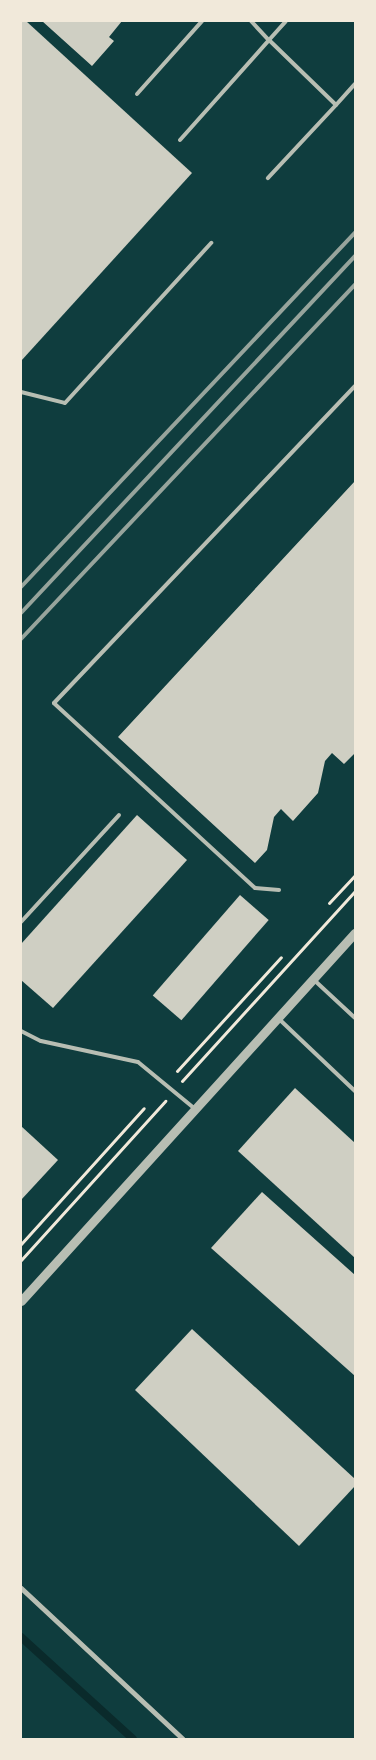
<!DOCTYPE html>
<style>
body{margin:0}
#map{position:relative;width:376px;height:1760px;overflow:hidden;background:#0f3d3e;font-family:"Titillium Web",sans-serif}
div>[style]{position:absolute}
.stream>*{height:8px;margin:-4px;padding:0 4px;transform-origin:4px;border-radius:4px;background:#0a2a2b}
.building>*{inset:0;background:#cfcfc3;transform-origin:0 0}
.path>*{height:3px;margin:-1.5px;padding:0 1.5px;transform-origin:1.5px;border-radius:1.5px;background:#f1e9da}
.service>*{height:4px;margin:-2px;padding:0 2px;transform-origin:2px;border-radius:2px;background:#b8beb3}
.minor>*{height:5px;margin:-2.5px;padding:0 2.5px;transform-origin:2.5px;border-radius:2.5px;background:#b8beb3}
.tertiary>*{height:9px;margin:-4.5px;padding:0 4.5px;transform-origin:4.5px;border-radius:4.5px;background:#b8beb3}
.rail>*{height:4px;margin:-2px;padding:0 2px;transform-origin:2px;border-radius:2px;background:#97a49c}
span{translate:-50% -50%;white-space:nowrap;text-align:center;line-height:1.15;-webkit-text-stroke:5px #f1e9da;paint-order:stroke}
.frame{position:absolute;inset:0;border:22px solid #f1e9da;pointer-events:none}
</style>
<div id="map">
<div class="stream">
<i style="left:21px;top:1637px;width:151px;rotate:42.3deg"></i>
</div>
<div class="building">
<i style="clip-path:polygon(21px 21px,26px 21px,192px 173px,21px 361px)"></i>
<i style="clip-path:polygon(42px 21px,122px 21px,109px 37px,114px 41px,92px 66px)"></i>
<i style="clip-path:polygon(355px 481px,355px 753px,344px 764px,332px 753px,325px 761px,318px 793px,293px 821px,281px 809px,274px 817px,267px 850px,255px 863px,118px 737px)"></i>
<i style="clip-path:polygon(137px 815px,187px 860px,53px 1008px,21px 980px,21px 944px)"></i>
<i style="left:240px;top:895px;width:38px;height:133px;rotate:41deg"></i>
<i style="clip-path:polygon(295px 1088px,355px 1143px,355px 1258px,238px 1151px)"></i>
<i style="clip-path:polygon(21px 1126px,58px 1160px,21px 1200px)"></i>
<i style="clip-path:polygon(262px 1192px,355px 1275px,355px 1376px,211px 1248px)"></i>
<i style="clip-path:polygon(192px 1329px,355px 1479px,355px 1486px,299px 1546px,135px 1390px)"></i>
</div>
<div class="path">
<i style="left:329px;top:903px;width:38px;rotate:-47deg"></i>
<i style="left:177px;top:1071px;width:154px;rotate:-47.6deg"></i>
<i style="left:182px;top:1081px;width:257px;rotate:-47.7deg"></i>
<i style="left:21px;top:1244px;width:183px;rotate:-47.9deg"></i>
<i style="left:21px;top:1260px;width:215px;rotate:-47.8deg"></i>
</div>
<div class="service">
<i style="left:251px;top:21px;width:26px;rotate:47deg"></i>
<i style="left:269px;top:40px;width:25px;rotate:-48deg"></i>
<i style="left:137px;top:94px;width:98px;rotate:-48.3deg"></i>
<i style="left:336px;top:105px;width:28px;rotate:-48deg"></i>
<i style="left:180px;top:140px;width:134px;rotate:-48.3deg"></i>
<i style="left:269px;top:40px;width:93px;rotate:44.1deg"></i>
<i style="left:336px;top:105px;width:100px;rotate:133deg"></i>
<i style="left:21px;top:392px;width:45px;rotate:14deg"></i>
<i style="left:65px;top:403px;width:217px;rotate:-47.6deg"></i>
<i style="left:279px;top:890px;width:24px;rotate:-175deg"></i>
<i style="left:255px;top:888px;width:273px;rotate:-137.4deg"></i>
<i style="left:54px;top:703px;width:437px;rotate:-46.5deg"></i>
<i style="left:21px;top:922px;width:145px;rotate:-47.5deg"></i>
<i style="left:313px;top:979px;width:57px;rotate:42.9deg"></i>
<i style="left:279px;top:1019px;width:105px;rotate:43.5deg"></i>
<i style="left:21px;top:1031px;width:22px;rotate:27deg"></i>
<i style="left:41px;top:1041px;width:99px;rotate:12.2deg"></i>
<i style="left:138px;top:1062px;width:74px;rotate:39.5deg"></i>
</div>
<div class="minor">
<i style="left:21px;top:1588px;width:221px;rotate:43deg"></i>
</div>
<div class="tertiary">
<i style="left:21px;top:1301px;width:497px;rotate:-47.8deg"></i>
</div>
<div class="rail">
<i style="left:21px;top:587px;width:487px;rotate:-46.7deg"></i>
<i style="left:21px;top:613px;width:489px;rotate:-46.9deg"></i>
<i style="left:21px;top:639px;width:487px;rotate:-46.7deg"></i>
</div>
<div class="frame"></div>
</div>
